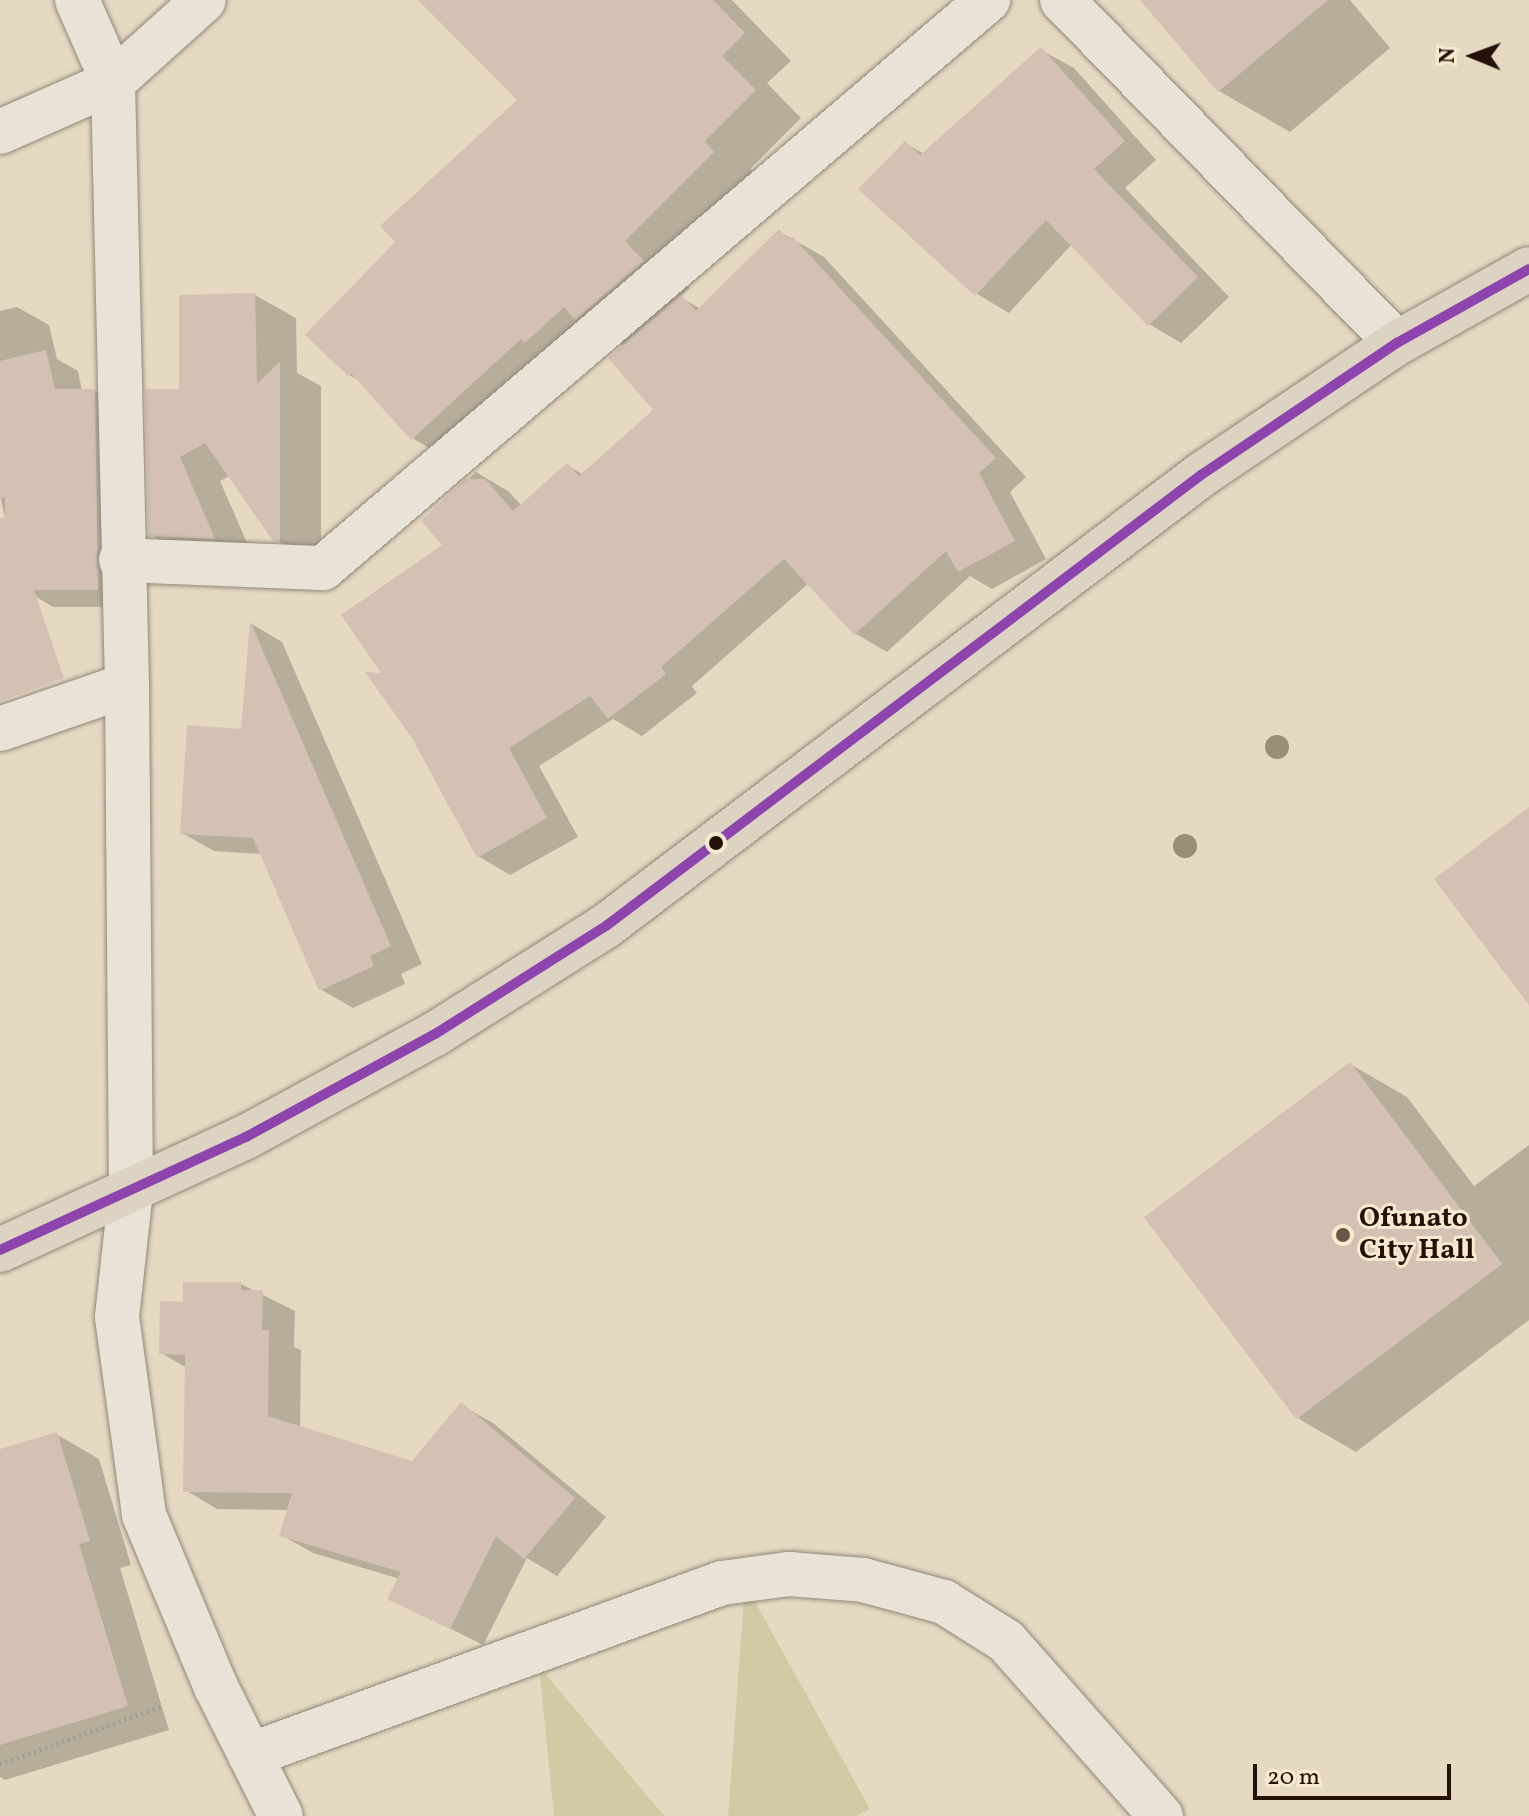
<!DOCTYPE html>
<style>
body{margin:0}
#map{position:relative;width:1529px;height:1816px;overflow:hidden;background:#e5d9c2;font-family:Vollkorn,serif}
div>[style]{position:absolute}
.green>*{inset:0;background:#d0cba4}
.shadow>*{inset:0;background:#0003}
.building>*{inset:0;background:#d3c2b4;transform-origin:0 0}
.path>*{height:5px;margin-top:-2.5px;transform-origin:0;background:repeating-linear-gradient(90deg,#a39d92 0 2px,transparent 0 6px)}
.roads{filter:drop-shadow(0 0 2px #908879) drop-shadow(0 0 2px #908879)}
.minor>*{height:44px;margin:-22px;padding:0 22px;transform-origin:22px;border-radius:22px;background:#e9e3d7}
.trunk>*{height:44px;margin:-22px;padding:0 22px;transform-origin:22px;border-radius:22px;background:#dcd3c3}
.bus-1>*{height:10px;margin:-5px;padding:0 5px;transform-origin:5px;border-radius:5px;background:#8e44ad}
.trees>*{width:24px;height:24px;margin:-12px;border-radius:50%;background:#988d75}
.dots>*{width:22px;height:22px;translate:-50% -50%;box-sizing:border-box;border:4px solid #f7eace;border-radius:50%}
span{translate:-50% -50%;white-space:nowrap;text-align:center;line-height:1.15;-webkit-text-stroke:6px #f7eace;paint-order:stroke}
.poi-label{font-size:28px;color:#221208;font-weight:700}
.left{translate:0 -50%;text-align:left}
.north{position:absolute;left:1433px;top:16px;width:80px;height:80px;-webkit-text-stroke:6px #f7eace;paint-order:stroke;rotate:271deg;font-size:22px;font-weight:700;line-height:32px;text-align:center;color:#221208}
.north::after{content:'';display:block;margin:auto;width:28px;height:36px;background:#221208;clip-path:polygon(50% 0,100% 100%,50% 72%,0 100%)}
.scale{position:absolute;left:1253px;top:1764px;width:198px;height:36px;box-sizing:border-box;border:4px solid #221208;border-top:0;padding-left:10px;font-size:24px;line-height:28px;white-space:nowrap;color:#221208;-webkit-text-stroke:6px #f7eace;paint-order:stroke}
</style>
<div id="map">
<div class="green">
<i style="clip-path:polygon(745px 1584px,870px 1809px,856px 1816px,728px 1816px)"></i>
<i style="clip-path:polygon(539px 1666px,664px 1816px,554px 1816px)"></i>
</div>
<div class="shadow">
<i style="clip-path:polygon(420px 0,732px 0,791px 61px,767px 83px,801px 118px,750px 169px,760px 180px,670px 269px,690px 288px,680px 297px,701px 309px,780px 232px,824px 257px,1026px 477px,1010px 492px,1046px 559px,992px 589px,970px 576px,887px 652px,856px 634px,809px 583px,692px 686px,697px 693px,642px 736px,613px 719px,539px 766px,578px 837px,510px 875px,478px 856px,385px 675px,444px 545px,424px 521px,476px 472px,508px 491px,522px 506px,567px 465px,584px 475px,656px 410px,624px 346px,607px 336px,459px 465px,412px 438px,362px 382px,349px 375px,398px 242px,520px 100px)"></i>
<i style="clip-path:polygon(1181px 0,1350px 0,1390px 48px,1290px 132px,1219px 91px)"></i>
<i style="clip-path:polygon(1041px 50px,1074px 68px,1156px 160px,1125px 188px,1229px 297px,1181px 343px,1149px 324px,1072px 244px,1009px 313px,977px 294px,905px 143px,924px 154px)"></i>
<i style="clip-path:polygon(255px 295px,296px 318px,297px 373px,321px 386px,321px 564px,274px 539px,230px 476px,220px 481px,255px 561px,192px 559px,151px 535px,181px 391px)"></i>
<i style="clip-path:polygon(17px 307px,49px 325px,57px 359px,78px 371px,82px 391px,95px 391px,127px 409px,129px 607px,53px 607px,21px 588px,0 496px,0 311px)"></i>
<i style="clip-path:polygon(252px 624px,282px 642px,422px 964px,401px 974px,405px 984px,353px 1008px,320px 989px,262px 854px,214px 851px,182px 833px,243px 731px)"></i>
<i style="clip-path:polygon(1350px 1064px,1407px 1097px,1474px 1186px,1529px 1145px,1529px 1320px,1356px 1452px,1299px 1419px)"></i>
<i style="clip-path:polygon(241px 1284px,295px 1311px,294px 1347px,301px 1350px,300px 1428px,413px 1464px,461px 1405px,493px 1423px,606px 1517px,557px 1576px,527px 1558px,483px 1645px,390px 1598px,400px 1579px,313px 1553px,281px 1535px,289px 1510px,217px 1509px,185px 1490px,187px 1368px,161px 1353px,185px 1304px)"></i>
<i style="clip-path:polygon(56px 1434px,99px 1459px,131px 1565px,120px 1568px,169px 1730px,5px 1780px,0 1777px,0 1451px)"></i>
</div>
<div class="building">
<i style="clip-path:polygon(418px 0,713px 0,745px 33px,722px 56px,756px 90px,705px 141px,714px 152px,625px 241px,644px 261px,575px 320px,564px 307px,525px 343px,521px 339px,411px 440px,351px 373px,348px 376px,305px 335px,395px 242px,380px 226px,517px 100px)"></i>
<i style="clip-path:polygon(1140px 0,1328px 0,1218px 92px)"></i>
<i style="clip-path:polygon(1041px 47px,1125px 141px,1094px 169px,1198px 277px,1148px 326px,1046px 220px,975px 296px,858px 189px,905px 141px,920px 155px)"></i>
<i style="clip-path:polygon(779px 229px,789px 239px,792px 236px,996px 458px,979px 473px,1015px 541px,958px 572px,946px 551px,854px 635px,784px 559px,661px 667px,666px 674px,608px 719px,590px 696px,509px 748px,547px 818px,477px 858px,412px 738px,365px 672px,381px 673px,341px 615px,442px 545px,421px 521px,465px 479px,485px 479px,513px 511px,567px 463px,579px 476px,653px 410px,608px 358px,681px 295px,696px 311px)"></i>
<i style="clip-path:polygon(255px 293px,257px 384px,280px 361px,280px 541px,273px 541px,205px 443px,180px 457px,215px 539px,149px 536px,145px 389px,179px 389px,179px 295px)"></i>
<i style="clip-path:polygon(46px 350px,55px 389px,95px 389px,98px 590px,34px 590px,64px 678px,0 701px,0 518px,5px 517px,5px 497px,0 498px,0 361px)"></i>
<i style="clip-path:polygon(250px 621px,391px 946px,370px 956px,374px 966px,319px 991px,253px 838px,180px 834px,187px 725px,241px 729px)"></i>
<i style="clip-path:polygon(1529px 807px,1529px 1005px,1434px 879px)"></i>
<i style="left:1350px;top:1062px;width:253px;height:258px;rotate:53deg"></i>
<i style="clip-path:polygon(183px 1282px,241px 1282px,241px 1290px,263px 1290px,262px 1330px,269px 1330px,268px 1416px,412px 1461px,461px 1402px,575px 1498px,524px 1559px,496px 1536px,450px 1629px,387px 1599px,401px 1572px,279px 1536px,292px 1493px,183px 1492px,185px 1355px,159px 1354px,160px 1301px,183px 1302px)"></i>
<i style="clip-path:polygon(57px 1432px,90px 1541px,79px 1544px,128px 1706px,0 1745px,0 1449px)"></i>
</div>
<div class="path">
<i style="left:0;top:1764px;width:172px;rotate:-19.7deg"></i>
</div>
<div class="roads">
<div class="minor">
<i style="left:77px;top:0;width:90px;rotate:66.3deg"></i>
<i style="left:113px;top:82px;width:603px;rotate:88.67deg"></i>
<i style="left:127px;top:685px;width:505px;rotate:89.55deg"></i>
<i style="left:131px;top:1190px;width:128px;rotate:96.3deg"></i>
<i style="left:117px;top:1317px;width:200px;rotate:82.2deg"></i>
<i style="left:144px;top:1515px;width:186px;rotate:67.3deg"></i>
<i style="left:216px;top:1687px;width:144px;rotate:63.3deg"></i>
<i style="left:1062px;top:0;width:479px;rotate:45.7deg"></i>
<i style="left:0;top:132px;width:124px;rotate:-23.9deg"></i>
<i style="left:113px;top:82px;width:122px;rotate:-42deg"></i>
<i style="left:121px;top:560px;width:202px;rotate:2.3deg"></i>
<i style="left:323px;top:568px;width:875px;rotate:-40.5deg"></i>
<i style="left:0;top:729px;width:134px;rotate:-19.1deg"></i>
<i style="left:250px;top:1755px;width:502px;rotate:-20.02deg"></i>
<i style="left:722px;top:1583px;width:68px;rotate:-7.7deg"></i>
<i style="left:789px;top:1574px;width:74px;rotate:4.6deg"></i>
<i style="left:863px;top:1580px;width:84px;rotate:15.2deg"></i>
<i style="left:944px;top:1602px;width:73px;rotate:32.2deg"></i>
<i style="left:1006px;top:1641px;width:234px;rotate:48.5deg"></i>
</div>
<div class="trunk">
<i style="left:0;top:1250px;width:271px;rotate:-24.7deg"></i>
<i style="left:246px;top:1137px;width:215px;rotate:-28.6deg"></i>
<i style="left:435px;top:1034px;width:202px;rotate:-32.3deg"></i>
<i style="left:606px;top:926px;width:747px;rotate:-37.16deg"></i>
<i style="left:1201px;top:475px;width:236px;rotate:-34deg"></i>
<i style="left:1397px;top:343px;width:151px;rotate:-29.3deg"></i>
</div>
</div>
<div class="bus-1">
<i style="left:0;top:1250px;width:271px;rotate:-24.7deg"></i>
<i style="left:246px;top:1137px;width:215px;rotate:-28.6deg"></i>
<i style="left:435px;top:1034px;width:202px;rotate:-32.3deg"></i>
<i style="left:606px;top:926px;width:747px;rotate:-37.16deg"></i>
<i style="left:1201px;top:475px;width:236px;rotate:-34deg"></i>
<i style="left:1397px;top:343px;width:151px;rotate:-29.3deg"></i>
</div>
<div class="trees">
<i style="left:1277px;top:747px"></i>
<i style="left:1185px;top:846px"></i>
</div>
<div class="dots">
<i style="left:716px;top:843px;background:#221208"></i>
<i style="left:1343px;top:1235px;background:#665849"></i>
</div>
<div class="poi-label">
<span class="left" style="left:1359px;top:1235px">Ofunato<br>City Hall</span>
</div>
<div class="north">N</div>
<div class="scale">20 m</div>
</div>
